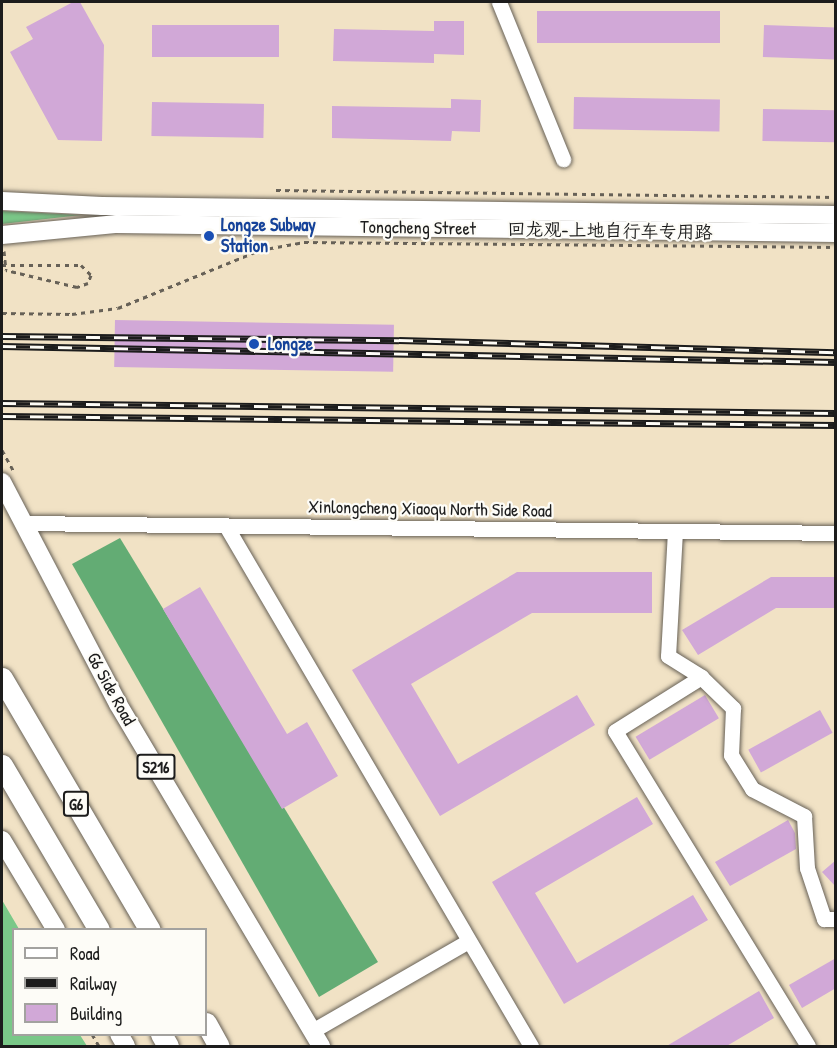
<!DOCTYPE html>
<meta charset="utf-8">
<style>
body{margin:0}
#map{position:relative;width:837px;height:1048px;overflow:hidden;background:#f1e2c5;font-family:"Patrick Hand","LXGW WenKai TC",sans-serif}
div>[style]{position:absolute}
.green>*{inset:0;background:#7ac888}
.forest>*{inset:0;background:#63ac74}
.building>*{inset:0;background:#d1a8d7;transform-origin:0 0}
.path>*{height:3px;margin-top:-1.5px;transform-origin:0;background:repeating-linear-gradient(90deg,#676157 0 4.5px,transparent 0 9px)}
.roads{filter:drop-shadow(0 0 2px #676157) drop-shadow(0 0 2px #676157)}
.minor>*{height:15px;margin:-7.5px;padding:0 7.5px;transform-origin:7.5px;border-radius:7.5px;background:#fff}
.major>*{height:18px;margin:-9px;padding:0 9px;transform-origin:9px;border-radius:9px;background:#fff}
.highway>*{height:21px;margin:-10.5px;padding:0 10.5px;transform-origin:10.5px;border-radius:10.5px;background:#fff}
.rail>*{height:7px;margin-top:-3.5px;transform-origin:0;background:repeating-linear-gradient(90deg,#fdfcf7 0 14px,#1c1c1c 0 28px);box-sizing:border-box;border-block:2px solid #1c1c1c}
.path-bridge>*{height:3px;margin-top:-1.5px;transform-origin:0;background:repeating-linear-gradient(90deg,#676157 0 4.5px,transparent 0 9px)}
.dots>*{width:16px;height:16px;translate:-50% -50%;box-sizing:border-box;border:3px solid #fdfcf7;border-radius:50%}
span{translate:-50% -50%;white-space:nowrap;text-align:center;line-height:1.15;-webkit-text-stroke:4.5px #fdfcf7;paint-order:stroke}
.shield-label span{padding:2px 4px;background:#fdfcf7;border:2px solid;border-radius:4px;-webkit-text-stroke-width:0}
.shield-label{font-size:16px;color:#1c1c1c;font-weight:700}
.transit-label{font-size:18px;color:#164399;font-weight:700}
.left{translate:0 -50%;text-align:left}
.street-label{font-size:18px;color:#1c1c1c}
.frame{position:absolute;inset:0;border:3px solid #1c1c1c;pointer-events:none}
.legend{position:absolute;left:12px;top:928px;width:195px;height:108px;box-sizing:border-box;background:#fdfcf7;border:2px solid #a3a29f;margin:0;padding:8px 10px;list-style:none;font-size:18px;color:#1c1c1c}
.legend li{display:flex;align-items:center;gap:12px;height:30px}
.legend b{width:30px;border:2px solid #a3a29f}
</style>
<div id="map">
<div class="green">
<i style="clip-path:polygon(2px 211px,81px 215px,2px 224px)"></i>
<i style="clip-path:polygon(2px 900px,19px 929px,14px 930px,14px 1034px,80px 1035px,87px 1046px,2px 1046px)"></i>
</div>
<div class="forest">
<i style="clip-path:polygon(120px 538px,378px 962px,319px 997px,72px 564px)"></i>
</div>
<div class="building">
<i style="clip-path:polygon(73px 2px,80px 2px,104px 45px,102px 141px,58px 140px,10px 52px,33px 39px,26px 27px)"></i>
<i style="left:537px;top:11px;width:183px;height:32px"></i>
<i style="clip-path:polygon(434px 21px,464px 21px,464px 55px,434px 54px,434px 63px,333px 61px,334px 29px,434px 31px)"></i>
<i style="left:152px;top:25px;width:127px;height:32px"></i>
<i style="left:764px;top:25px;width:72px;height:32px;rotate:2deg"></i>
<i style="left:574px;top:97px;width:146px;height:32px;rotate:1deg"></i>
<i style="clip-path:polygon(451px 99px,481px 100px,480px 132px,452px 131px,451px 141px,332px 138px,332px 106px,451px 108px)"></i>
<i style="left:152px;top:102px;width:112px;height:34px;rotate:1deg"></i>
<i style="left:763px;top:109px;width:73px;height:32px;rotate:1deg"></i>
<i style="left:115px;top:320px;width:279px;height:47px;rotate:1deg"></i>
<i style="clip-path:polygon(517px 572px,652px 572px,652px 613px,532px 613px,411px 684px,458px 764px,577px 695px,595px 725px,440px 816px,352px 670px)"></i>
<i style="clip-path:polygon(771px 577px,836px 577px,836px 608px,776px 608px,698px 655px,682px 630px)"></i>
<i style="clip-path:polygon(200px 587px,287px 734px,307px 722px,338px 776px,282px 809px,163px 609px)"></i>
<i style="left:705px;top:695px;width:27px;height:81px;rotate:59deg"></i>
<i style="left:820px;top:710px;width:26px;height:82px;rotate:61deg"></i>
<i style="clip-path:polygon(637px 797px,653px 824px,535px 893px,577px 963px,693px 895px,708px 920px,564px 1004px,492px 882px)"></i>
<i style="clip-path:polygon(788px 820px,795px 833px,796px 849px,730px 886px,715px 862px)"></i>
<i style="clip-path:polygon(836px 860px,836px 887px,822px 872px)"></i>
<i style="clip-path:polygon(836px 958px,836px 988px,802px 1008px,789px 985px)"></i>
<i style="clip-path:polygon(759px 991px,774px 1018px,725px 1047px,665px 1047px)"></i>
</div>
<div class="path">
<i style="left:276px;top:190px;width:560px;rotate:0.72deg"></i>
<i style="left:4px;top:251px;width:19px;rotate:84deg"></i>
<i style="left:2px;top:450px;width:23px;rotate:61deg"></i>
<i style="left:92px;top:1034px;width:14px;rotate:60deg"></i>
</div>
<div class="roads">
<div class="minor">
<i style="left:499px;top:2px;width:170px;rotate:67.8deg"></i>
<i style="left:23px;top:523px;width:813px;rotate:0.7deg"></i>
<i style="left:226px;top:526px;width:603px;rotate:59.61deg"></i>
<i style="left:675px;top:531px;width:125px;rotate:93.2deg"></i>
<i style="left:668px;top:656px;width:39px;rotate:32deg"></i>
<i style="left:312px;top:1031px;width:179px;rotate:-29.9deg"></i>
<i style="left:808px;top:1046px;width:369px;rotate:-121.5deg"></i>
<i style="left:615px;top:731px;width:102px;rotate:-32.1deg"></i>
<i style="left:701px;top:677px;width:45px;rotate:44.1deg"></i>
<i style="left:733px;top:708px;width:47px;rotate:92.4deg"></i>
<i style="left:731px;top:755px;width:40px;rotate:58deg"></i>
<i style="left:752px;top:789px;width:59px;rotate:27.4deg"></i>
<i style="left:804px;top:816px;width:52px;rotate:86.7deg"></i>
<i style="left:807px;top:868px;width:54px;rotate:71.6deg"></i>
<i style="left:824px;top:919px;width:12px"></i>
</div>
<div class="major">
<i style="left:2px;top:201px;width:100px;rotate:2.9deg"></i>
<i style="left:102px;top:206px;width:734px;rotate:0.7deg"></i>
<i style="left:2px;top:235px;width:116px;rotate:-5.5deg"></i>
<i style="left:117px;top:224px;width:719px;rotate:0.72deg"></i>
<i style="left:2px;top:482px;width:250px;rotate:62.4deg"></i>
<i style="left:118px;top:704px;width:398px;rotate:59.3deg"></i>
<i style="left:2px;top:840px;width:105px;rotate:59deg"></i>
<i style="left:119px;top:1034px;width:14px;rotate:60deg"></i>
</div>
<div class="highway">
<i style="left:2px;top:678px;width:292px;rotate:59.6deg"></i>
<i style="left:2px;top:765px;width:191px;rotate:59.5deg"></i>
<i style="left:206px;top:1023px;width:26px;rotate:61deg"></i>
<i style="left:161px;top:1034px;width:14px;rotate:60deg"></i>
</div>
</div>
<div class="rail">
<i style="left:2px;top:336px;width:397px;rotate:0.6deg"></i>
<i style="left:399px;top:340px;width:437px;rotate:1.6deg"></i>
<i style="left:2px;top:346px;width:834px;rotate:1.1deg"></i>
<i style="left:2px;top:403px;width:834px;rotate:0.69deg"></i>
<i style="left:2px;top:416px;width:834px;rotate:0.62deg"></i>
</div>
<div class="path-bridge">
<i style="left:2px;top:265px;width:79px"></i>
<i style="left:81px;top:265px;width:14px;rotate:45deg"></i>
<i style="left:91px;top:275px;width:9px;rotate:111deg"></i>
<i style="left:88px;top:283px;width:12px;rotate:160deg"></i>
<i style="left:77px;top:287px;width:73px;rotate:-166.5deg"></i>
<i style="left:2px;top:313px;width:70px;rotate:0.8deg"></i>
<i style="left:72px;top:314px;width:46px;rotate:-7.4deg"></i>
<i style="left:118px;top:308px;width:153px;rotate:-22.2deg"></i>
<i style="left:260px;top:250px;width:45px;rotate:-10.3deg"></i>
<i style="left:304px;top:242px;width:532px;rotate:0.54deg"></i>
</div>
<div class="dots">
<i style="left:209px;top:236px;background:#1a4fb4"></i>
<i style="left:254px;top:344px;background:#1a4fb4"></i>
</div>
<div class="shield-label">
<span style="left:156px;top:767px">S216</span>
<span style="left:76px;top:804px">G6</span>
</div>
<div class="transit-label">
<span class="left" style="left:221px;top:236px">Longze Subway<br>Station</span>
<span class="left" style="left:268px;top:344px">Longze</span>
</div>
<div class="street-label">
<span style="left:418px;top:228px;rotate:1deg">Tongcheng Street</span>
<span style="left:610px;top:231px;rotate:1deg">回龙观-上地自行车专用路</span>
<span style="left:430px;top:509px;rotate:1deg">Xinlongcheng Xiaoqu North Side Road</span>
<span style="left:111px;top:689px;rotate:61deg">G6 Side Road</span>
</div>
<div class="frame"></div>
<ul class="legend">
<li><b style="height:8px;background:#fff"></b>Road</li>
<li><b style="height:8px;background:#1c1c1c"></b>Railway</li>
<li><b style="height:16px;background:#d1a8d7"></b>Building</li>
</ul>
</div>
